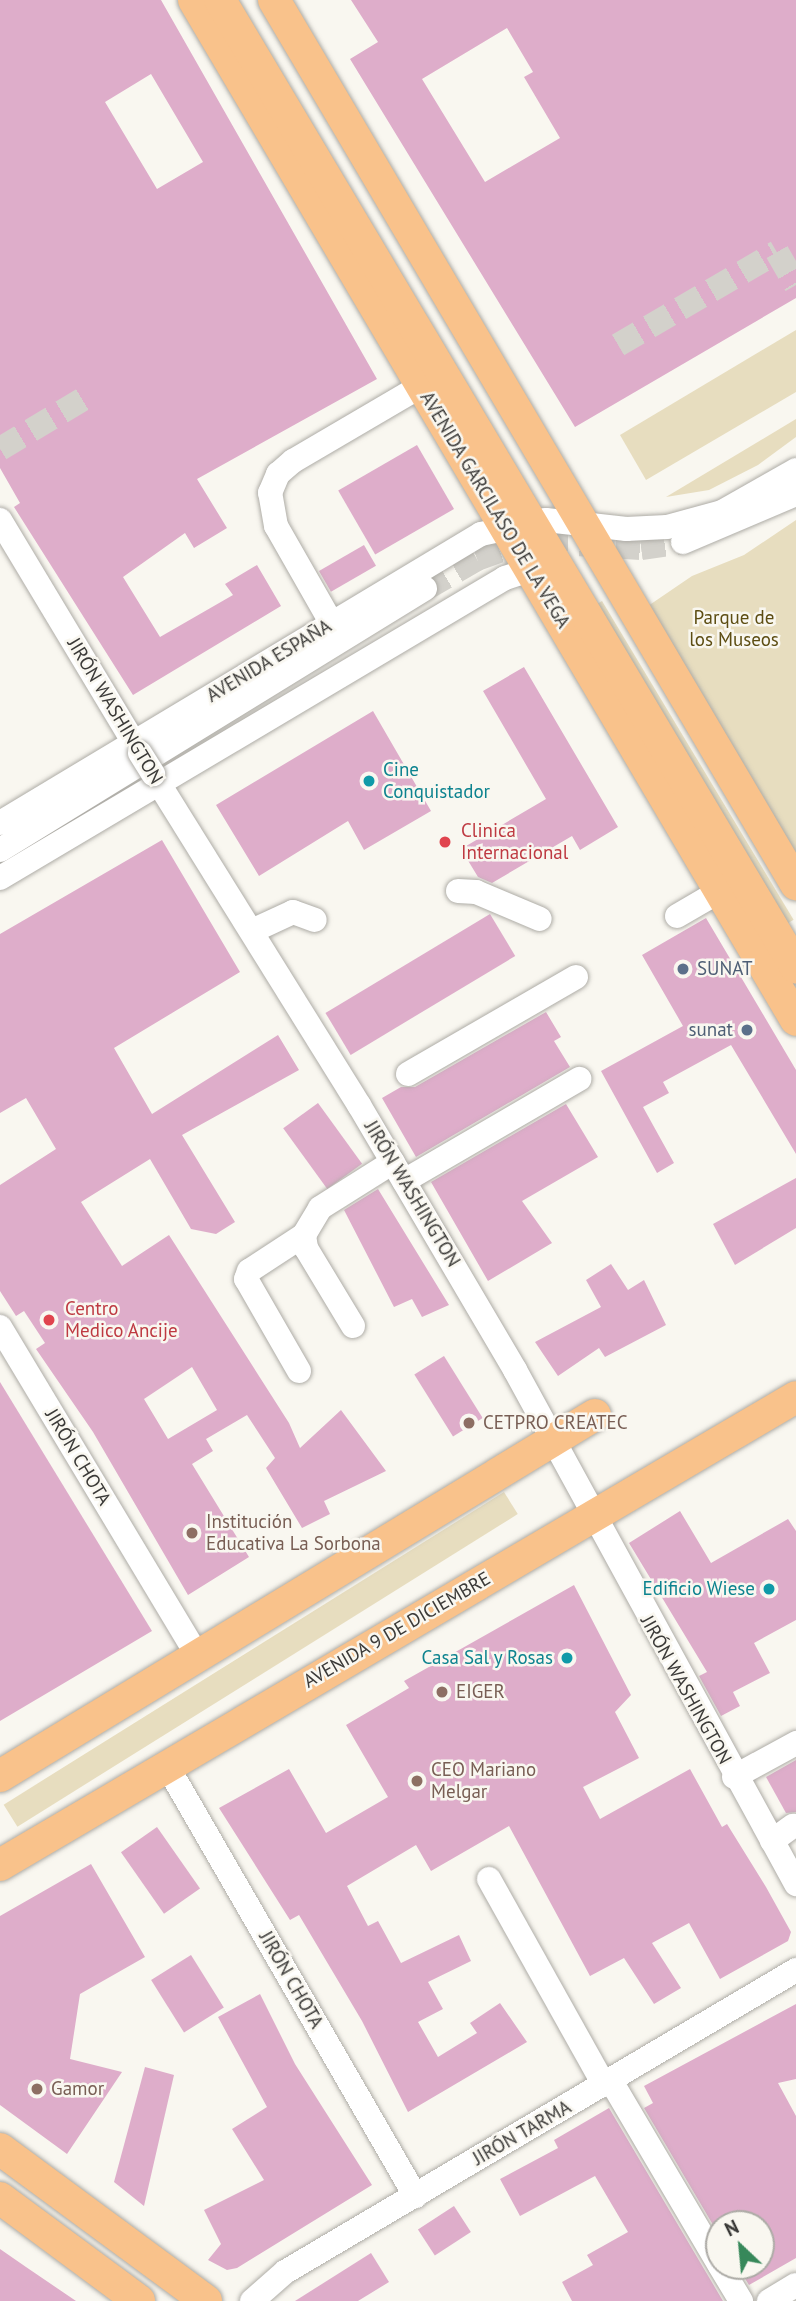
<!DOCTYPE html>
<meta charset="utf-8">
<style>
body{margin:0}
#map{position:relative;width:796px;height:2301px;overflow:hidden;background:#f9f7f0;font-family:"PT Sans",sans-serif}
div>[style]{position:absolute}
.green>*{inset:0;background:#e7ddbf;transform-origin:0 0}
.building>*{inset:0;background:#deadca;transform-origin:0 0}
.minor-tunnel>*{height:24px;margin-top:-12px;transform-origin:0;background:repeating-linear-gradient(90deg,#d3d1cb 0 24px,transparent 0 36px)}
.roads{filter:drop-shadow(0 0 2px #aeaca6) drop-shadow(0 0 2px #aeaca6)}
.minor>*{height:24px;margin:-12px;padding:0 12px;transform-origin:12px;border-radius:12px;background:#fff}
.major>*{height:32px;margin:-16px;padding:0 16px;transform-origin:16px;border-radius:16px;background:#f9c28b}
.bridges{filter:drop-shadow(0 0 2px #aeaca6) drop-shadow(0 0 2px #aeaca6)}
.minor-bridge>*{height:24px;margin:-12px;padding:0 12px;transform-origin:12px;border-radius:12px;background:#fff}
.dots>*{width:19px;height:19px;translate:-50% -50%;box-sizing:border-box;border:4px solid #f9f7f0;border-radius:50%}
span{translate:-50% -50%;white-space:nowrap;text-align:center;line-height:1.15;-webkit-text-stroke:5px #f9f7f0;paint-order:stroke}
.street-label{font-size:19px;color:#3b3a38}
.park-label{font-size:19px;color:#5d4d12}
.culture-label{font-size:19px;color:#0d838f}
.left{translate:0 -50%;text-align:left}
.right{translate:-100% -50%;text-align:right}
.health-label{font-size:19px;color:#be3a42}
.service-label{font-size:19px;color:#4e5e75}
.education-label{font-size:19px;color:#785e54}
.north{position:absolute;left:705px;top:2210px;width:70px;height:70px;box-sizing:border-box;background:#f9f7f0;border:2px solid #adaba6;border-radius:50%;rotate:334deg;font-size:19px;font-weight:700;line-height:28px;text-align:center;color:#3b3a38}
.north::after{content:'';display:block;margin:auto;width:24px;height:32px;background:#37885a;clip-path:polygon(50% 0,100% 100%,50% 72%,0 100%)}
</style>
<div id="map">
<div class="green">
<i style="clip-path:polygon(796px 330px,796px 392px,646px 480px,620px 435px)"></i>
<i style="clip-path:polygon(796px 419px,796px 437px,758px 465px,709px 490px,666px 497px)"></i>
<i style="clip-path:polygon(796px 520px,796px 855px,648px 606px,692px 576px,744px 555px)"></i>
<i style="left:602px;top:601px;width:372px;height:10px;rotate:59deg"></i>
<i style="left:504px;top:1492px;width:26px;height:590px;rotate:58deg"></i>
</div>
<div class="building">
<i style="clip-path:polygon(evenodd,0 0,161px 0,377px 379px,197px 479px,227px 528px,194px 548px,185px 533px,123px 577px,160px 637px,233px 595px,225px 584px,257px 565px,281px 606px,133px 695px,14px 507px,20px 503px,0 468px,0 0,151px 74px,203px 162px,157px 189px,105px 102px,151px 74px)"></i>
<i style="clip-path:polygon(evenodd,351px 0,796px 0,796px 298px,575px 427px,350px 59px,378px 42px,351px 0,507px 28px,533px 72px,524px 77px,560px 138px,485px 182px,422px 79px,507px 28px)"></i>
<i style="left:417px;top:445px;width:74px;height:91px;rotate:60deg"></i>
<i style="left:364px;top:545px;width:24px;height:52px;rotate:60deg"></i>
<i style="clip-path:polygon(524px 667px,618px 827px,580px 850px,572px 836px,492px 883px,478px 877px,461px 849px,546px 799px,483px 691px)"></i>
<i style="clip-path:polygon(373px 711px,431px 811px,364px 850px,348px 821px,259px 876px,216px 805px)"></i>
<i style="clip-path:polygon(evenodd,162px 840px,240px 972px,114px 1048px,152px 1114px,278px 1035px,299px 1070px,182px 1135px,235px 1222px,216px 1234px,191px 1229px,150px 1159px,81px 1202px,122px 1266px,169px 1235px,289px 1423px,300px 1448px,341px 1410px,386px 1471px,324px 1501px,330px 1514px,302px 1528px,266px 1468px,275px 1458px,247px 1415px,206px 1439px,213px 1451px,192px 1464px,249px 1557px,188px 1595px,93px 1432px,36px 1349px,45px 1343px,24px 1311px,16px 1316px,0 1291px,0 1185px,56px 1149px,26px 1098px,0 1113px,0 934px,162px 840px,192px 1367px,217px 1410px,168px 1439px,144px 1399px,192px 1367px)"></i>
<i style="left:490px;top:914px;width:49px;height:192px;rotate:59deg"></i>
<i style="clip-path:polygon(706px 918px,796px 1070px,796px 1154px,731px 1045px,663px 1082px,669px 1093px,643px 1107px,674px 1163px,657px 1173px,601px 1071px,683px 1026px,642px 955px)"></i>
<i style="clip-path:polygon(546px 1012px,561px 1037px,554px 1041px,570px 1067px,416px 1157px,382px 1098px,401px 1087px,415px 1087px)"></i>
<i style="left:318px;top:1103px;width:75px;height:43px;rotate:54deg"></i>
<i style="clip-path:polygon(566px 1104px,598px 1157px,522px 1201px,552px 1243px,488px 1281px,431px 1182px)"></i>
<i style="clip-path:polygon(796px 1178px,796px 1228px,735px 1265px,713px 1224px)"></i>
<i style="clip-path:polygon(378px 1189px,449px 1305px,422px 1317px,412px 1299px,394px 1307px,344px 1210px)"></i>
<i style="clip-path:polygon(611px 1264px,628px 1290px,644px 1280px,666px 1325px,605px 1357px,599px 1348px,558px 1376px,535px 1342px,601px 1307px,586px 1280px)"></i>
<i style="left:444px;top:1356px;width:73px;height:35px;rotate:58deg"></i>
<i style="clip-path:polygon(0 1382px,152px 1631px,0 1721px)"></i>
<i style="clip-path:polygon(680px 1511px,711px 1563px,788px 1519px,796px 1531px,796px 1620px,754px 1643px,770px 1673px,733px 1692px,740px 1706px,721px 1716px,699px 1676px,707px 1672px,629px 1543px)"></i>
<i style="clip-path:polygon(574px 1585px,631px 1695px,615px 1712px,639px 1758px,583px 1787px,600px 1819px,690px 1769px,722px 1827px,727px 1824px,766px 1887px,791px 1932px,788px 1941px,720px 1979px,689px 1923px,652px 1943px,681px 1988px,654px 2004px,624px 1958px,590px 1976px,509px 1826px,431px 1871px,416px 1845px,347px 1886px,368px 1926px,378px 1921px,401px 1963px,459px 1935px,471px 1961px,428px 1982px,443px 2009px,418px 2022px,438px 2057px,477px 2033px,470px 2023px,500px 2003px,527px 2042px,408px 2112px,362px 2021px,299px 1915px,290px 1920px,219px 1808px,289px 1769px,326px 1833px,388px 1797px,346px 1725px,409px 1688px,404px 1681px)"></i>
<i style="clip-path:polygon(796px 1760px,796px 1812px,786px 1813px,766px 1777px)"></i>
<i style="left:157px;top:1827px;width:75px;height:44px;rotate:55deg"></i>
<i style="clip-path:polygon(91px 1864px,145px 1957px,80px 1994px,70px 2059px,122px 2072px,67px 2154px,0 2105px,0 1916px)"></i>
<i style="left:191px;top:1955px;width:62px;height:47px;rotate:58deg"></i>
<i style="clip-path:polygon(260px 1994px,295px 2064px,372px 2185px,237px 2268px,227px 2270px,208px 2260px,221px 2244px,204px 2210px,264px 2180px,232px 2129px,267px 2107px,218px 2017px)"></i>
<i style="clip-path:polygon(796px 2004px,796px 2079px,778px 2083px,796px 2116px,796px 2258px,749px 2285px,737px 2266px,761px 2266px,761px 2224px,719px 2224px,719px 2235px,644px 2108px,653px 2103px,644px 2086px)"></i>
<i style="clip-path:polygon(145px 2067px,174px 2075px,144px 2206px,114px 2182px)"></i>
<i style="clip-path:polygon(609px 2108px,723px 2301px,572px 2301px,562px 2282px,593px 2265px,587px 2255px,628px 2232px,595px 2176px,520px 2216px,500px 2179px,558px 2148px,554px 2140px)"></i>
<i style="left:454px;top:2206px;width:31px;height:43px;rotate:57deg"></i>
<i style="clip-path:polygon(0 2249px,26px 2267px,76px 2301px,0 2301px)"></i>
<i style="clip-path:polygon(371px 2253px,389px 2282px,358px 2301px,295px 2301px)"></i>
</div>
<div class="minor-tunnel">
<i style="left:618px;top:345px;width:184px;rotate:-30.3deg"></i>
<i style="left:777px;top:252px;width:38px;rotate:60deg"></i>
<i style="left:0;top:449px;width:99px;rotate:-31deg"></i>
<i style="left:425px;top:589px;width:60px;rotate:-30deg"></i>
<i style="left:477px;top:559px;width:32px;rotate:-20deg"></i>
<i style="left:507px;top:548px;width:37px;rotate:-9deg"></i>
<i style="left:544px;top:542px;width:97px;rotate:3.5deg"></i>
<i style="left:641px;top:548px;width:42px;rotate:-8.1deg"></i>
</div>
<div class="roads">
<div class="minor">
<i style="left:0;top:520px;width:272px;rotate:59deg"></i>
<i style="left:683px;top:542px;width:123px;rotate:-23deg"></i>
<i style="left:332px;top:624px;width:113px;rotate:-119.7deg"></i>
<i style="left:276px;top:526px;width:34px;rotate:-100deg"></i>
<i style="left:270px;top:493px;width:21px;rotate:-67deg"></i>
<i style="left:278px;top:474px;width:20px;rotate:-41deg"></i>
<i style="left:293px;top:461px;width:148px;rotate:-30.4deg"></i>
<i style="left:153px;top:774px;width:390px;rotate:58.1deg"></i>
<i style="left:359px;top:1105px;width:308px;rotate:59.5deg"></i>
<i style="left:515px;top:1370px;width:586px;rotate:61.33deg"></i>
<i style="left:0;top:823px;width:561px;rotate:-31deg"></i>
<i style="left:481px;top:534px;width:66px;rotate:-12.2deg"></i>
<i style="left:546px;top:520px;width:81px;rotate:6.4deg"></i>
<i style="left:626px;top:529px;width:41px;rotate:-2.8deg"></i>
<i style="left:667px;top:527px;width:57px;rotate:-15.3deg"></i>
<i style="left:722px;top:512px;width:85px;rotate:-29.6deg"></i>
<i style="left:0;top:850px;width:499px;rotate:-31.6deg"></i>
<i style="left:0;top:878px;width:587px;rotate:-30.71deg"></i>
<i style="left:505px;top:578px;width:20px;rotate:-18deg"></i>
<i style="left:524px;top:572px;width:23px"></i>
<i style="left:458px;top:891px;width:18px;rotate:3deg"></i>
<i style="left:476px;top:892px;width:69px;rotate:22.9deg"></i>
<i style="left:677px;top:916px;width:50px;rotate:-30.2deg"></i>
<i style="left:252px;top:931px;width:45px;rotate:-24.9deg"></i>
<i style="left:293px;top:912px;width:23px;rotate:20deg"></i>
<i style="left:408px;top:1074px;width:194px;rotate:-30deg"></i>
<i style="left:404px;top:1181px;width:203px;rotate:-30.2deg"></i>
<i style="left:353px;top:1326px;width:91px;rotate:-121.1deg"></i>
<i style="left:306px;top:1248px;width:13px;rotate:-99deg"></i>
<i style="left:304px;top:1235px;width:31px;rotate:-59deg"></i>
<i style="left:320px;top:1208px;width:86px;rotate:-32.2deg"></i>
<i style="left:0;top:1327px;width:386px;rotate:59deg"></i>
<i style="left:299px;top:1371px;width:106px;rotate:-119.9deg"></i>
<i style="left:246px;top:1279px;width:9px;rotate:-69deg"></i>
<i style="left:249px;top:1271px;width:66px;rotate:-33.2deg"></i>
<i style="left:166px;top:1764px;width:499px;rotate:60deg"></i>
<i style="left:734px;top:1777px;width:71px;rotate:-28.7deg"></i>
<i style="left:772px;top:1841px;width:26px;rotate:-36deg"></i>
<i style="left:489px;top:1879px;width:236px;rotate:60.8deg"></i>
<i style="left:611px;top:2081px;width:212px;rotate:59.5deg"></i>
<i style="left:720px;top:2266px;width:41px;rotate:59deg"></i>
<i style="left:252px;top:2301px;width:44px;rotate:-41.3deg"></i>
<i style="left:285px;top:2272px;width:594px;rotate:-30.58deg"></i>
<i style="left:769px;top:2301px;width:31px;rotate:-31deg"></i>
</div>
<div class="major">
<i style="left:194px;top:0;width:1184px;rotate:59.45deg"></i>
<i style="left:220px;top:0;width:1126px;rotate:59.22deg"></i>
<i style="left:274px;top:0;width:1027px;rotate:59.44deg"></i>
<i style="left:0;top:1776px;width:696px;rotate:-31.25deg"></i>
<i style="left:0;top:1865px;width:923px;rotate:-30.45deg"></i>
<i style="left:0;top:2149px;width:256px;rotate:36.4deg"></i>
<i style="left:0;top:2198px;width:173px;rotate:36.5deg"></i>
</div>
</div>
<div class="bridges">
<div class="minor-bridge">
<i style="left:140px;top:753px;width:25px;rotate:58deg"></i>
</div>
</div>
<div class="dots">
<i style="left:369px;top:781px;background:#0f9aa8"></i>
<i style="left:445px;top:842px;background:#e0444e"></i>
<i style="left:683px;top:969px;background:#5c6f8a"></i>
<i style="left:747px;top:1030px;background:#5c6f8a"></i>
<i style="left:49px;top:1320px;background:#e0444e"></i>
<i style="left:469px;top:1423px;background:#8d6e63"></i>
<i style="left:192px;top:1533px;background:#8d6e63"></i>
<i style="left:769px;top:1589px;background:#0f9aa8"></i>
<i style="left:567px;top:1658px;background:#0f9aa8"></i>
<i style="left:442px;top:1692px;background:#8d6e63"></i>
<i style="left:417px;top:1781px;background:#8d6e63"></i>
<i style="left:37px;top:2089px;background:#8d6e63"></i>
</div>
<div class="street-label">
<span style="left:495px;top:510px;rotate:59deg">AVENIDA GARCILASO DE LA VEGA</span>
<span style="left:269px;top:661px;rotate:-31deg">AVENIDA ESPAÑA</span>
<span style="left:115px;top:711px;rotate:59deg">JIRÓN WASHINGTON</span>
<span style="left:412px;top:1194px;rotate:59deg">JIRÓN WASHINGTON</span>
<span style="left:78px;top:1457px;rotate:59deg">JIRÓN CHOTA</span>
<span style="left:397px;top:1630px;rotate:-30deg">AVENIDA 9 DE DICIEMBRE</span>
<span style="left:686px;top:1690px;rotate:61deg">JIRÓN WASHINGTON</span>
<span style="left:291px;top:1980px;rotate:60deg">JIRÓN CHOTA</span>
<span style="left:522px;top:2133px;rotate:-30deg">JIRÓN TARMA</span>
</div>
<div class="park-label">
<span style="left:734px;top:629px">Parque de<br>los Museos</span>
</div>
<div class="culture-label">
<span class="left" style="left:383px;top:781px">Cine<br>Conquistador</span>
<span class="right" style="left:755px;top:1589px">Edificio Wiese</span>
<span class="right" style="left:553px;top:1658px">Casa Sal y Rosas</span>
</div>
<div class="health-label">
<span class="left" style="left:461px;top:842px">Clinica<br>Internacional</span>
<span class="left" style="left:65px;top:1320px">Centro<br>Medico Ancije</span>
</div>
<div class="service-label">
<span class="left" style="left:697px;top:969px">SUNAT</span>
<span class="right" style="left:733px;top:1030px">sunat</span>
</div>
<div class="education-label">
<span class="left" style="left:483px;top:1423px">CETPRO CREATEC</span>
<span class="left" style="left:206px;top:1533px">Institución<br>Educativa La Sorbona</span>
<span class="left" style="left:456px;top:1692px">EIGER</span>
<span class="left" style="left:431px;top:1781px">CEO Mariano<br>Melgar</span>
<span class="left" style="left:51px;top:2089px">Gamor</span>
</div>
<div class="north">N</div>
</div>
